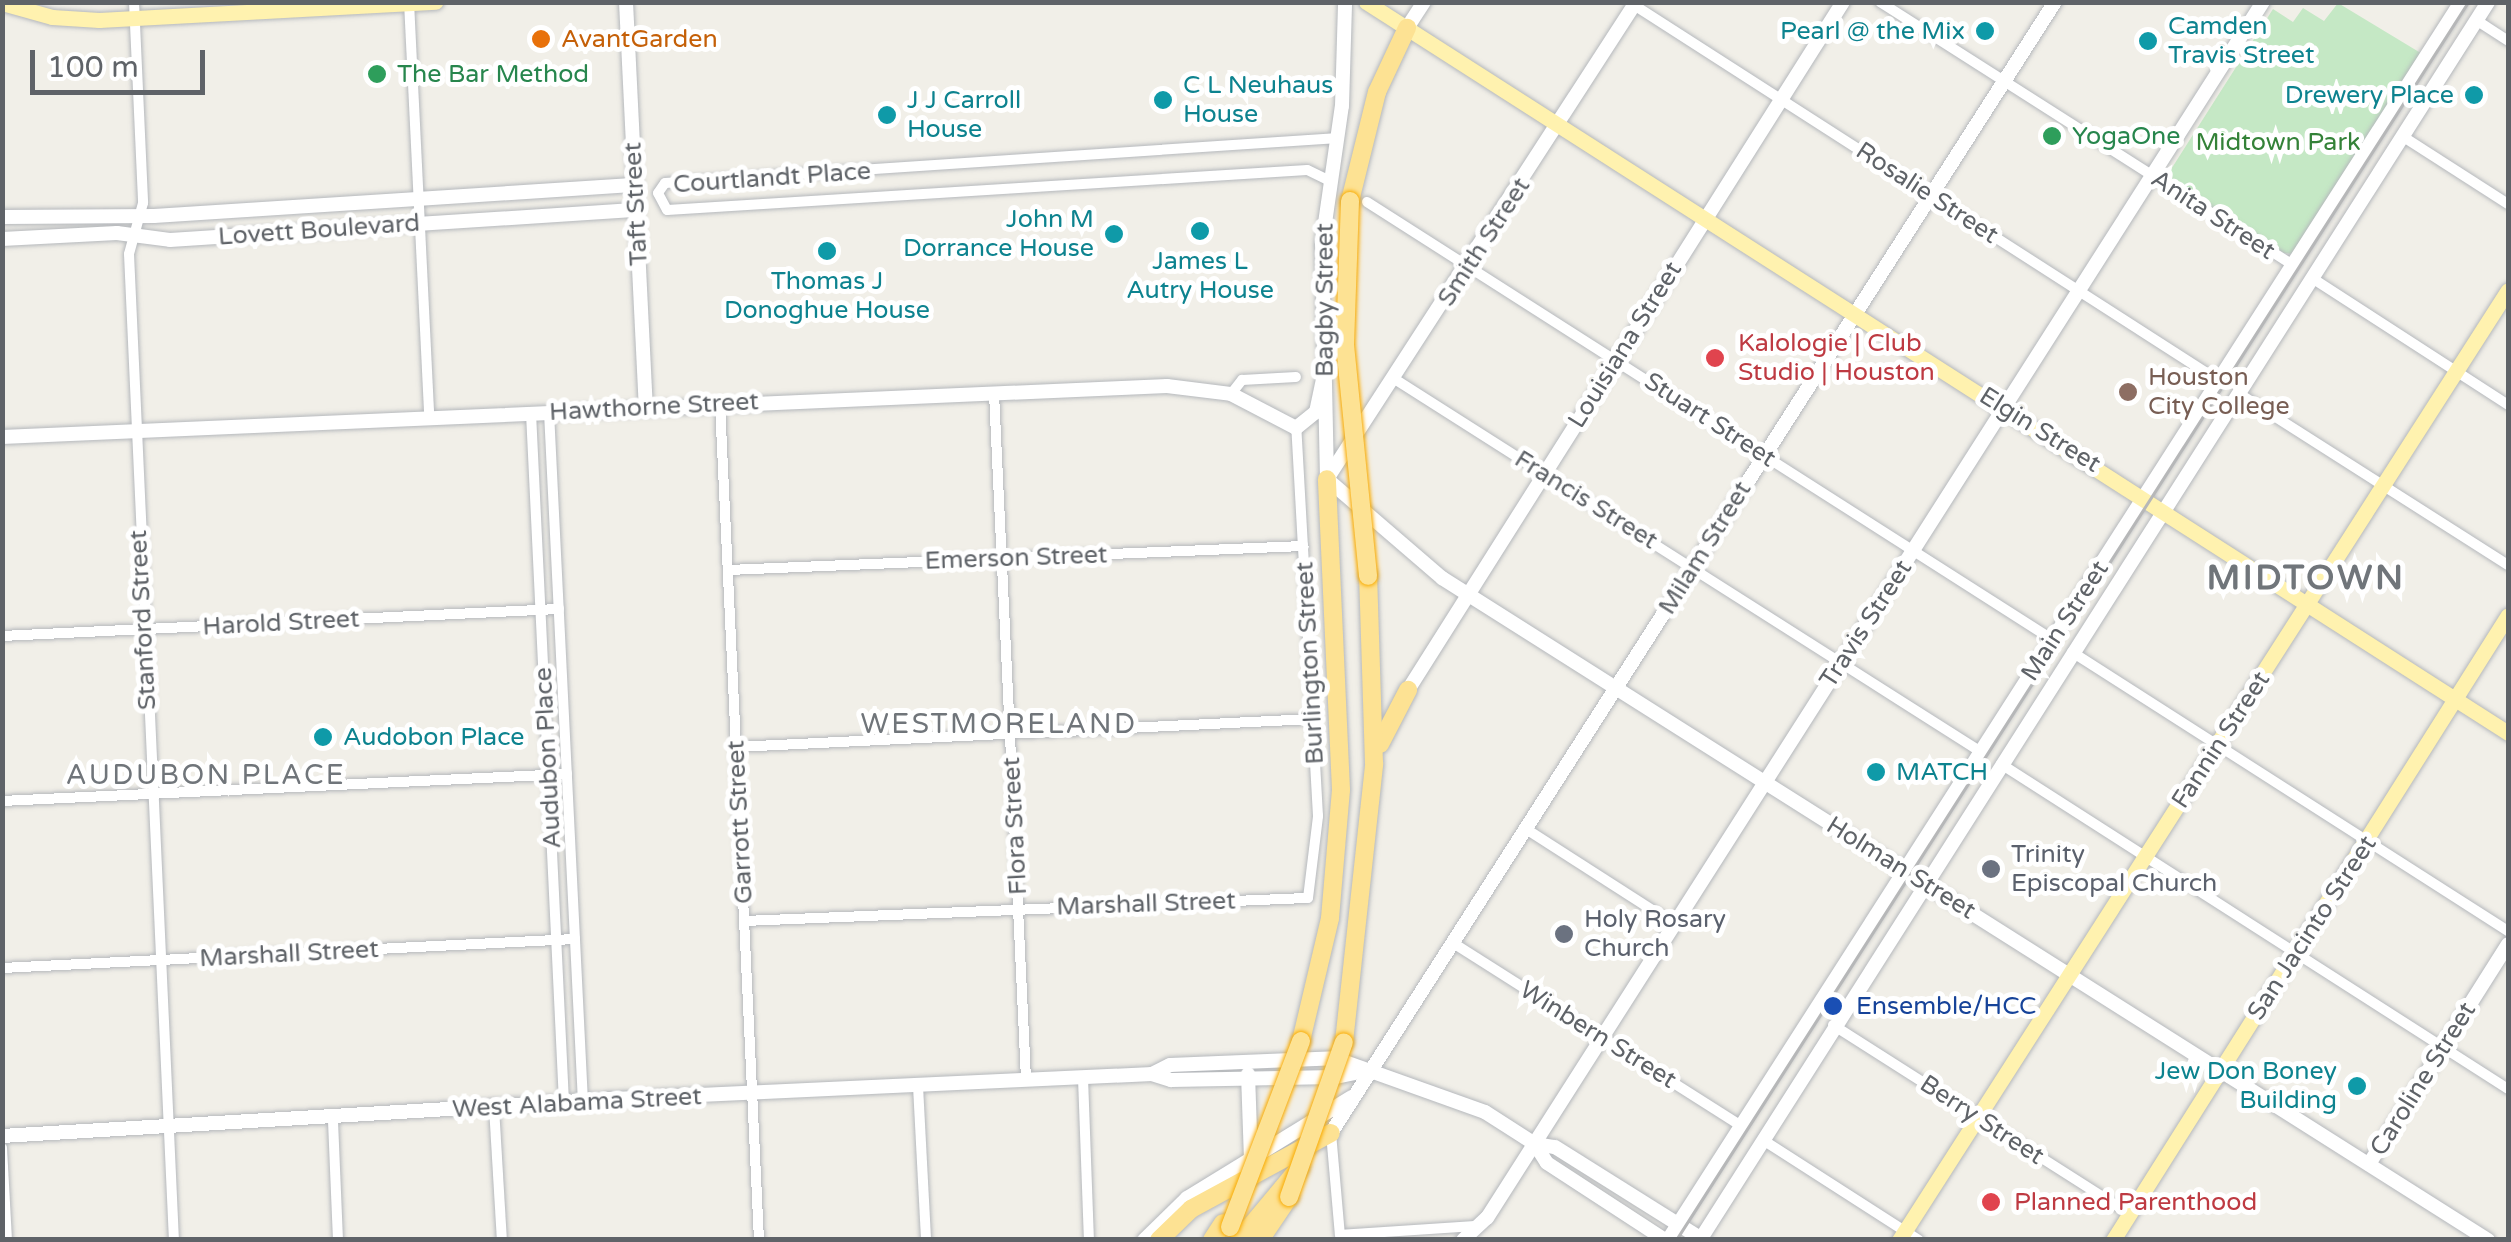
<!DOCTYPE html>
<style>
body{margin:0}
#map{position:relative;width:2511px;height:1242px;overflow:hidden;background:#f1efe8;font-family:"Varela Round",sans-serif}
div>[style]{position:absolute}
.green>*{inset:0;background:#c5e8c5}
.roads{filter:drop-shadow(0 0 2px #b5b8bc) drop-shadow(0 0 2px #b5b8bc)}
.street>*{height:10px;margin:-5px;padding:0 5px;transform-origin:5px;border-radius:5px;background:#fff}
.secondary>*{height:14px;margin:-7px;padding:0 7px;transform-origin:7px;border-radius:7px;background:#fff}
.primary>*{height:15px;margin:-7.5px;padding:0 7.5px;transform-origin:7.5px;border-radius:7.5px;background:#fff2af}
.highway>*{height:18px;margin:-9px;padding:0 9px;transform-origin:9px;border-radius:9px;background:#fde293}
.tram>*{height:2.5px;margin:-1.25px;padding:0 1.25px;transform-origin:1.25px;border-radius:1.25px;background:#b6b7b8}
.bridges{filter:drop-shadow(0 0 2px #f9ab00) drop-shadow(0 0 2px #f9ab00)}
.highway-bridge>*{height:18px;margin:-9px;padding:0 9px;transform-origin:9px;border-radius:9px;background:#fde293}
.dots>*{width:28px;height:28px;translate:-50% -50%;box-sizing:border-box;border:5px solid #fff;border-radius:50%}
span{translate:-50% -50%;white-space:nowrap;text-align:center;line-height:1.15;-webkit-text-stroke:10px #fff;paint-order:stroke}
.culture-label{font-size:25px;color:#0d838f}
.left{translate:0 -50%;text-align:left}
.right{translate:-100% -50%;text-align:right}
.food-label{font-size:25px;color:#c56008}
.leisure-label{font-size:25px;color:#27864d}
.park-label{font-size:25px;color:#348238}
.street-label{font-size:25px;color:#5f6368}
.health-label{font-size:25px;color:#be3a42}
.education-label{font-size:25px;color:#785e54}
.worship-label{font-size:25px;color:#5b616d}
.transit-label{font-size:25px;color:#164399}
.neighbourhood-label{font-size:28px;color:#70757a;letter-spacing:2.5px}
.district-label{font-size:35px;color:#70757a;font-weight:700;letter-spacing:2.5px}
.frame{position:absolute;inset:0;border:5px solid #5f6368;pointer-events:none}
.scale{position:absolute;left:30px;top:50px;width:175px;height:45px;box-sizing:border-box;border:5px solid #5f6368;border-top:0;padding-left:12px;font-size:30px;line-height:35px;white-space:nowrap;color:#5f6368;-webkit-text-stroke:8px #fff;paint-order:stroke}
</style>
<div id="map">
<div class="green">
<i style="clip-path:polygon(2338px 3px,2424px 55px,2293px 254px,2284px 253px,2178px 188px,2168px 174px,2273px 9px,2293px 22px,2303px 8px,2324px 21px)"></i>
</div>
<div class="roads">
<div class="street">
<i style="left:134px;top:2px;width:201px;rotate:87.4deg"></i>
<i style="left:143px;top:203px;width:53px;rotate:105.4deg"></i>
<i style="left:129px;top:254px;width:987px;rotate:87.39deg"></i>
<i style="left:409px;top:2px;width:416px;rotate:87.2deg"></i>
<i style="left:1880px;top:2px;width:490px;rotate:32.5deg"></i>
<i style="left:1634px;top:5px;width:695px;rotate:32.73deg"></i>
<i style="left:2476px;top:20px;width:38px;rotate:33deg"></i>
<i style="left:2402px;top:136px;width:126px;rotate:32.7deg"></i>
<i style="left:1330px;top:181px;width:25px;rotate:-154deg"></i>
<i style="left:1307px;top:170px;width:641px;rotate:176.42deg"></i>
<i style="left:667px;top:210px;width:19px;rotate:-118deg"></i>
<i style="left:658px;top:193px;width:12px;rotate:-55deg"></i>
<i style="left:665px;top:183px;width:675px;rotate:-3.83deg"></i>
<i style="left:1367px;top:202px;width:814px;rotate:32.56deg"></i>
<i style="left:2312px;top:278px;width:234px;rotate:32.9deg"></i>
<i style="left:1393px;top:378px;width:697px;rotate:32.46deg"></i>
<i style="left:994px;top:393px;width:688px;rotate:87.33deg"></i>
<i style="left:2238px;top:393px;width:320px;rotate:32.5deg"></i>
<i style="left:1231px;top:394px;width:18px;rotate:-52deg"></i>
<i style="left:1242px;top:380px;width:54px;rotate:-3.2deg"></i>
<i style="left:720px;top:404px;width:837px;rotate:87.33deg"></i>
<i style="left:549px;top:412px;width:691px;rotate:87.18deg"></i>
<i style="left:531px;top:413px;width:691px;rotate:87.26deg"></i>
<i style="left:728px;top:570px;width:576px;rotate:-2.39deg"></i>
<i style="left:2px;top:636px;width:558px;rotate:-2.78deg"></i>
<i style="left:2072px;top:652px;width:518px;rotate:32.62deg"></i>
<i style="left:736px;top:747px;width:578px;rotate:-2.78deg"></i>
<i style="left:2001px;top:764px;width:602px;rotate:32.66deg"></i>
<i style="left:2px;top:801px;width:566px;rotate:-2.74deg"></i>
<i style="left:1526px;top:829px;width:176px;rotate:32.7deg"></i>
<i style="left:744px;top:921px;width:564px;rotate:-2.34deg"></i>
<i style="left:1308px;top:898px;width:83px;rotate:-83deg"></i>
<i style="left:1318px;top:816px;width:389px;rotate:-93.2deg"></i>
<i style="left:1453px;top:943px;width:343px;rotate:32.4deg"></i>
<i style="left:2px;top:968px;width:574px;rotate:-2.9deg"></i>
<i style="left:1833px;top:1025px;width:352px;rotate:32.5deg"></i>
<i style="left:1083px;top:1078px;width:162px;rotate:87.9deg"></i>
<i style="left:918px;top:1086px;width:154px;rotate:87deg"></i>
<i style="left:494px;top:1107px;width:133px;rotate:86.6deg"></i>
<i style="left:333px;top:1121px;width:119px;rotate:87.6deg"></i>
<i style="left:1331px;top:1133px;width:102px;rotate:85deg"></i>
<i style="left:1340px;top:1235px;width:134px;rotate:-3.8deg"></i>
<i style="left:1763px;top:1140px;width:185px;rotate:32.7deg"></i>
<i style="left:2px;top:1148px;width:92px;rotate:86.9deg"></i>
</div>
<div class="secondary">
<i style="left:626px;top:2px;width:405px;rotate:87.2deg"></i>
<i style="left:1407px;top:28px;width:31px;rotate:-57deg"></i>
<i style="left:2px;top:217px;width:152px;rotate:-0.4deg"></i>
<i style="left:154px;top:216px;width:483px;rotate:-3.7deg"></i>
<i style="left:2px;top:239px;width:115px;rotate:-3deg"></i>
<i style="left:117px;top:233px;width:53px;rotate:7.5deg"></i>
<i style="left:170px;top:240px;width:468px;rotate:-3.7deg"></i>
<i style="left:2px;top:437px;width:1166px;rotate:-2.51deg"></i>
<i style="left:1167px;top:386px;width:64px;rotate:7.1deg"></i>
<i style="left:1231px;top:394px;width:73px;rotate:27.6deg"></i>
<i style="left:1296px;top:428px;width:26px;rotate:-39deg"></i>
<i style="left:1316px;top:412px;width:35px;rotate:-78deg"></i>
<i style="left:1327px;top:479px;width:152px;rotate:40.7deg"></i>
<i style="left:1442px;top:578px;width:1238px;rotate:32.33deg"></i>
<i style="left:1327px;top:479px;width:568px;rotate:-57.06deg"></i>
<i style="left:1327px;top:479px;width:235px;rotate:-91.2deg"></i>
<i style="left:1322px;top:244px;width:139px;rotate:-81.8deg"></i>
<i style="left:1342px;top:106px;width:104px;rotate:-88.3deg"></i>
<i style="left:1408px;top:690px;width:814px;rotate:-57.7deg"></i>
<i style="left:1152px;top:1074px;width:20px;rotate:-27deg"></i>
<i style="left:1170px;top:1065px;width:164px;rotate:-2.4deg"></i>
<i style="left:1334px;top:1058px;width:160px;rotate:19.7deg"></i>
<i style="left:1485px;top:1112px;width:59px;rotate:32.6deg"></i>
<i style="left:1535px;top:1144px;width:20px;rotate:9deg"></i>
<i style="left:1555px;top:1147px;width:175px;rotate:32.1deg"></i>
<i style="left:1248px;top:1074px;width:84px;rotate:88deg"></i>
<i style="left:1331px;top:1133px;width:1343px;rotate:-57.38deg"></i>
<i style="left:2px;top:1136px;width:613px;rotate:-3.46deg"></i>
<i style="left:614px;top:1099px;width:539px;rotate:-2.66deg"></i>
<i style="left:1152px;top:1074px;width:20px;rotate:18deg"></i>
<i style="left:1171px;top:1080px;width:165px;rotate:-1deg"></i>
<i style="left:1336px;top:1077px;width:33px;rotate:-12deg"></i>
<i style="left:1535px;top:1144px;width:22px;rotate:58deg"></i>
<i style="left:1547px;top:1163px;width:141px;rotate:33.1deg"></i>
<i style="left:2369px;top:1164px;width:260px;rotate:-57.7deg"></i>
<i style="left:1144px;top:1240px;width:60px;rotate:-44.3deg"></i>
<i style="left:1187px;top:1198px;width:193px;rotate:-31.5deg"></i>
<i style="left:1463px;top:1240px;width:33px;rotate:-43deg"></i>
<i style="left:1487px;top:1218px;width:1443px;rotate:-57.46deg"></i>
<i style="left:1668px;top:1240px;width:1470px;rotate:-57.36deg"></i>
<i style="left:1700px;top:1240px;width:1468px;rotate:-57.52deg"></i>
</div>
<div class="primary">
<i style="left:1366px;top:2px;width:1356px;rotate:32.62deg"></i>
<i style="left:2px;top:3px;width:52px;rotate:15.6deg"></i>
<i style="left:52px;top:17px;width:47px;rotate:3.7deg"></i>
<i style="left:99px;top:20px;width:337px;rotate:-3.1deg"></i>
<i style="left:1899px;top:1240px;width:1128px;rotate:-57.34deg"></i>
<i style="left:2113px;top:1240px;width:739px;rotate:-57.71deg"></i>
</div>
<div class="highway">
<i style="left:1350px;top:201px;width:112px;rotate:-76.1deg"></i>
<i style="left:1377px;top:92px;width:71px;rotate:-64.9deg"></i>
<i style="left:1380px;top:744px;width:61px;rotate:-62.6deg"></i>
<i style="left:1301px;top:1041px;width:126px;rotate:-76.7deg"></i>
<i style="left:1330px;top:918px;width:128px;rotate:-85.1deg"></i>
<i style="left:1341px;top:790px;width:311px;rotate:-92.6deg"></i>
<i style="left:1344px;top:1042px;width:280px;rotate:-83.8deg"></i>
<i style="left:1374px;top:764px;width:188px;rotate:-91.8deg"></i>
<i style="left:1159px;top:1240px;width:45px;rotate:-44.1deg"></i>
<i style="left:1191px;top:1209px;width:159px;rotate:-28.5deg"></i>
<i style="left:1212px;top:1240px;width:20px;rotate:-57deg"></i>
<i style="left:1239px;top:1240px;width:95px;rotate:-50.1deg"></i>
<i style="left:1260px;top:1240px;width:52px;rotate:-56deg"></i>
</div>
</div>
<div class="tram">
<i style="left:1676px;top:1240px;width:1470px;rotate:-57.39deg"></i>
</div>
<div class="bridges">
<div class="highway-bridge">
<i style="left:1350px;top:201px;width:144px;rotate:92deg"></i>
<i style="left:1345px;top:345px;width:232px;rotate:84.3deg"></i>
<i style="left:1289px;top:1197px;width:164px;rotate:-70.5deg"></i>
<i style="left:1230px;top:1227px;width:199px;rotate:-69.1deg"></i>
</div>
</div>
<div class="dots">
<i style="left:1985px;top:31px;background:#0f9aa8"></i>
<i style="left:541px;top:39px;background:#e8710a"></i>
<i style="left:2148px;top:41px;background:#0f9aa8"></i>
<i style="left:377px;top:74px;background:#2e9e5b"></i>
<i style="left:2474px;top:95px;background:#0f9aa8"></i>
<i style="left:1163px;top:100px;background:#0f9aa8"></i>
<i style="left:887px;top:115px;background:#0f9aa8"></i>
<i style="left:2052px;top:136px;background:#2e9e5b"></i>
<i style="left:1200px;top:231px;background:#0f9aa8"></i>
<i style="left:1114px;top:234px;background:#0f9aa8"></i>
<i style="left:827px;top:251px;background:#0f9aa8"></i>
<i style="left:1715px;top:358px;background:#e0444e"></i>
<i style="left:2128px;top:392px;background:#8d6e63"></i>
<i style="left:323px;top:737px;background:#0f9aa8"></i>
<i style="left:1876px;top:772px;background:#0f9aa8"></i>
<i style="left:1991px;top:869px;background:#6b7280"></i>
<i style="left:1564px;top:934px;background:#6b7280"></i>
<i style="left:1833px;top:1006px;background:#1a4fb4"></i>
<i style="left:2357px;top:1086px;background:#0f9aa8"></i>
<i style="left:1991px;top:1202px;background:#e0444e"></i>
</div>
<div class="culture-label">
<span class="left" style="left:2168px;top:41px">Camden<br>Travis Street</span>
<span class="right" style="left:1965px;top:31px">Pearl @ the Mix</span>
<span class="left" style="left:1183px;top:100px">C L Neuhaus<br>House</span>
<span class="right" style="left:2454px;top:95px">Drewery Place</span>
<span class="left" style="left:907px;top:115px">J J Carroll<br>House</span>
<span class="right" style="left:1094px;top:234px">John M<br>Dorrance House</span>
<span style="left:1200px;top:276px">James L<br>Autry House</span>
<span style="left:827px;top:296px">Thomas J<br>Donoghue House</span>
<span class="left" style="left:343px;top:737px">Audobon Place</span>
<span class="left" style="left:1896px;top:772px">MATCH</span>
<span class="right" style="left:2337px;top:1086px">Jew Don Boney<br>Building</span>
</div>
<div class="food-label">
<span class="left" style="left:561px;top:39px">AvantGarden</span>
</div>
<div class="leisure-label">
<span class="left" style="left:397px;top:74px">The Bar Method</span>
<span class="left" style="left:2072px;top:136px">YogaOne</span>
</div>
<div class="park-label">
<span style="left:2278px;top:142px">Midtown Park</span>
</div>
<div class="street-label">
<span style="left:772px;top:178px;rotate:-4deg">Courtlandt Place</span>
<span style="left:1927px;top:193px;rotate:33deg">Rosalie Street</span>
<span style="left:636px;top:204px;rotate:-93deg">Taft Street</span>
<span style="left:2213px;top:215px;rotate:33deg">Anita Street</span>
<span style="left:319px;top:230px;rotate:-4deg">Lovett Boulevard</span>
<span style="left:1484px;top:242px;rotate:-57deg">Smith Street</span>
<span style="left:1325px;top:300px;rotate:-90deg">Bagby Street</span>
<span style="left:1625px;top:345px;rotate:-58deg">Louisiana Street</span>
<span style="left:654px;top:407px;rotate:-3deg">Hawthorne Street</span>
<span style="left:1710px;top:420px;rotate:33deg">Stuart Street</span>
<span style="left:2040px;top:430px;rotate:32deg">Elgin Street</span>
<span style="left:1586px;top:500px;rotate:32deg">Francis Street</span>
<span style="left:1705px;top:548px;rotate:-58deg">Milam Street</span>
<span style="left:1016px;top:558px;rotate:-2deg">Emerson Street</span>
<span style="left:143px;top:620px;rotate:-93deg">Stanford Street</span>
<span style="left:2065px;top:621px;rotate:-57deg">Main Street</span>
<span style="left:281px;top:623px;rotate:-3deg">Harold Street</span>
<span style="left:1866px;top:624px;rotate:-57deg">Travis Street</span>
<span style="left:1310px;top:663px;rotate:-93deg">Burlington Street</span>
<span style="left:2221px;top:740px;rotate:-57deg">Fannin Street</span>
<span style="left:548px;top:758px;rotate:-93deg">Audubon Place</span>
<span style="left:740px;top:822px;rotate:-93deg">Garrott Street</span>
<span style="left:1015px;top:826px;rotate:-93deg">Flora Street</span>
<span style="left:1901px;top:868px;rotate:32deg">Holman Street</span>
<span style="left:1146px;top:904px;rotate:-2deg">Marshall Street</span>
<span style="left:2312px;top:928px;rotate:-57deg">San Jacinto Street</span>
<span style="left:289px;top:954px;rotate:-3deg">Marshall Street</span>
<span style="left:1598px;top:1035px;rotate:32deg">Winbern Street</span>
<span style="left:2423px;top:1079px;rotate:-58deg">Caroline Street</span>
<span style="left:577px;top:1103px;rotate:-3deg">West Alabama Street</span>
<span style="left:1982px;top:1120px;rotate:33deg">Berry Street</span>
</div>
<div class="health-label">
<span class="left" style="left:1738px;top:358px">Kalologie | Club<br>Studio | Houston</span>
<span class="left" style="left:2014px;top:1202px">Planned Parenthood</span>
</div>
<div class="education-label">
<span class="left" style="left:2148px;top:392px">Houston<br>City College</span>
</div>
<div class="worship-label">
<span class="left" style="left:2011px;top:869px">Trinity<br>Episcopal Church</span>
<span class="left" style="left:1584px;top:934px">Holy Rosary<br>Church</span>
</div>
<div class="transit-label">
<span class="left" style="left:1856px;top:1006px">Ensemble/HCC</span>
</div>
<div class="neighbourhood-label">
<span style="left:999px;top:724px">WESTMORELAND</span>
<span style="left:206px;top:775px">AUDUBON PLACE</span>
</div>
<div class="district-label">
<span style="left:2306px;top:578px">MIDTOWN</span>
</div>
<div class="frame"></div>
<div class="scale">100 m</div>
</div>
